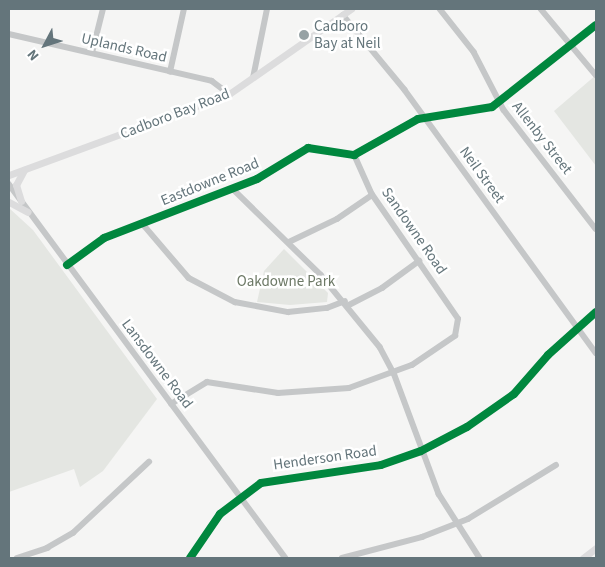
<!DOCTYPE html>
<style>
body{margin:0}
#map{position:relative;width:605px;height:567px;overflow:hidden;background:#f5f5f4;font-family:"Source Sans 3",sans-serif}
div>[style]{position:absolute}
.green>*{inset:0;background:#e4e6e2}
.minor>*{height:5.5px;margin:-2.75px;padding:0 2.75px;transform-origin:2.75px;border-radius:2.75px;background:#c5c7c8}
.major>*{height:7px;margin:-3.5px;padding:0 3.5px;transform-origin:3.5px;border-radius:3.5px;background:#dcdcdd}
.cycleway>*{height:8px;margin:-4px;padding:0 4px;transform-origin:4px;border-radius:4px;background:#00873e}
.dots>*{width:14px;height:14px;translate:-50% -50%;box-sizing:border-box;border:2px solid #fff;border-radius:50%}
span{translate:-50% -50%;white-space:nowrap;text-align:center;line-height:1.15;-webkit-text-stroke:5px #fff;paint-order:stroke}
.poi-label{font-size:15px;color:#64757b}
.left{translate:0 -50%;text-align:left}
.street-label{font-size:15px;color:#64757b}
.park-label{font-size:15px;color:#6d7966}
.frame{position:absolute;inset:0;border:10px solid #64757b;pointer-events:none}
.north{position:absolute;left:20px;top:20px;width:50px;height:50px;-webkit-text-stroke:4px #fff;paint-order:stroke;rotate:230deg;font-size:14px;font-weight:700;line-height:20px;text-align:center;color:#64757b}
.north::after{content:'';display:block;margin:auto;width:18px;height:22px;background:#64757b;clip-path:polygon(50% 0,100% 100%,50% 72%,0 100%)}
</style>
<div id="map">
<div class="green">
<i style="clip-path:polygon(596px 75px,596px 166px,554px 111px)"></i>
<i style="clip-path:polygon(9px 208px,33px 230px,157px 399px,103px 471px,80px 487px,74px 469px,9px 492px)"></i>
<i style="clip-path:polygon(284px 249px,328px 293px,327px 302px,290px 305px,257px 302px,264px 271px)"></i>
</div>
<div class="minor">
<i style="left:440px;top:9px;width:55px;rotate:51.7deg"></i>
<i style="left:474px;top:52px;width:65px;rotate:62.7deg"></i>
<i style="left:504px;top:110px;width:150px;rotate:52.3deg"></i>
<i style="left:541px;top:9px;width:86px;rotate:50.2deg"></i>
<i style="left:343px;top:15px;width:97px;rotate:50.4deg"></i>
<i style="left:405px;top:90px;width:325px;rotate:54deg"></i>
<i style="left:9px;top:34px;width:208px;rotate:13deg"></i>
<i style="left:212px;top:81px;width:21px;rotate:37deg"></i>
<i style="left:92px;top:53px;width:45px;rotate:-76deg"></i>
<i style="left:170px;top:72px;width:65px;rotate:-77.5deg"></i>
<i style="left:253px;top:78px;width:70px;rotate:-78.5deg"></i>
<i style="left:9px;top:184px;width:465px;rotate:53.5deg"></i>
<i style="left:233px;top:189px;width:123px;rotate:44.3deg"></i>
<i style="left:321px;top:275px;width:93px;rotate:50.7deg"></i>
<i style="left:380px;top:347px;width:30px;rotate:62deg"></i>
<i style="left:394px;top:373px;width:129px;rotate:69.6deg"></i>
<i style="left:439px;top:494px;width:76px;rotate:57.4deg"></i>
<i style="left:142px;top:223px;width:72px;rotate:49.5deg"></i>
<i style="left:189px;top:278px;width:52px;rotate:27.6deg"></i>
<i style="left:235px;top:302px;width:54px;rotate:10.7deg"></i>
<i style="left:288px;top:312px;width:39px;rotate:-6deg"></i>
<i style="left:327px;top:308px;width:19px;rotate:-21deg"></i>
<i style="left:289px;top:242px;width:53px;rotate:-25.6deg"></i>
<i style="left:337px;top:219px;width:42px;rotate:-34.4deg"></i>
<i style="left:67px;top:265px;width:46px;rotate:-36.1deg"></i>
<i style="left:104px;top:238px;width:164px;rotate:-21.1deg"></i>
<i style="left:257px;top:179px;width:60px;rotate:-31.3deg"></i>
<i style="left:308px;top:148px;width:47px;rotate:8.7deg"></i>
<i style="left:354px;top:155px;width:73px;rotate:-29.4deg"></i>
<i style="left:418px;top:119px;width:75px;rotate:-9.2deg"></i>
<i style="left:492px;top:107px;width:132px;rotate:-38.3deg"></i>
<i style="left:349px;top:305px;width:37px;rotate:-27deg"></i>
<i style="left:382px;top:288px;width:46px;rotate:-36.1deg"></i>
<i style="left:171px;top:404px;width:42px;rotate:-31.4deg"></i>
<i style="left:207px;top:382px;width:72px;rotate:8.8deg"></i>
<i style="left:278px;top:393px;width:71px;rotate:-4deg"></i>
<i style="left:349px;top:388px;width:67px;rotate:-20.1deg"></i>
<i style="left:412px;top:365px;width:52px;rotate:-34deg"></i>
<i style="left:455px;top:336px;width:17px;rotate:-80deg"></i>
<i style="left:458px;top:319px;width:151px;rotate:-124.7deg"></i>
<i style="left:372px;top:195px;width:44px;rotate:-114.2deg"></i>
<i style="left:17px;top:558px;width:32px;rotate:-18deg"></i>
<i style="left:47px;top:548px;width:30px;rotate:-30deg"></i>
<i style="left:73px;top:533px;width:104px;rotate:-43.1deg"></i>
<i style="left:190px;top:558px;width:53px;rotate:-55.7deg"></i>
<i style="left:220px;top:514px;width:51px;rotate:-37.1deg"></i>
<i style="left:261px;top:483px;width:121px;rotate:-8.5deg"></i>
<i style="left:381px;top:465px;width:42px;rotate:-19.3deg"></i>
<i style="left:421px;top:451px;width:52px;rotate:-27.6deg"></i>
<i style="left:467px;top:427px;width:57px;rotate:-35.1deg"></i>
<i style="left:514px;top:394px;width:52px;rotate:-48.9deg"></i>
<i style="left:548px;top:355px;width:64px;rotate:-41.9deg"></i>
<i style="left:342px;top:558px;width:83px;rotate:-14.7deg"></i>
<i style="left:422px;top:537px;width:49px;rotate:-21.4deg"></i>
<i style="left:468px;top:519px;width:103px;rotate:-31.5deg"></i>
</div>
<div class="major">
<i style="left:9px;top:175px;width:234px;rotate:-20.2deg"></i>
<i style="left:229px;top:94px;width:149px;rotate:-34.9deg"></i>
<i style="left:21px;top:201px;width:17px;rotate:-107deg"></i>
<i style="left:16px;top:185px;width:17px;rotate:-62deg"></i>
<i style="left:9px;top:202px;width:21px;rotate:28deg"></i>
<i style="left:583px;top:558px;width:16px;rotate:-38deg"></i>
</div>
<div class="cycleway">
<i style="left:67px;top:265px;width:46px;rotate:-36.1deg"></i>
<i style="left:104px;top:238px;width:164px;rotate:-21.1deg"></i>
<i style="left:257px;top:179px;width:60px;rotate:-31.3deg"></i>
<i style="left:308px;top:148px;width:47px;rotate:8.7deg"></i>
<i style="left:354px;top:155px;width:73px;rotate:-29.4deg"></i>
<i style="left:418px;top:119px;width:75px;rotate:-9.2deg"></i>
<i style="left:492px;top:107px;width:132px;rotate:-38.3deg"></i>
<i style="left:190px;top:558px;width:53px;rotate:-55.7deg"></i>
<i style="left:220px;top:514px;width:51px;rotate:-37.1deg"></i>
<i style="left:261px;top:483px;width:121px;rotate:-8.5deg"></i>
<i style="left:381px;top:465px;width:42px;rotate:-19.3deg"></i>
<i style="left:421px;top:451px;width:52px;rotate:-27.6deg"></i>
<i style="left:467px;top:427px;width:57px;rotate:-35.1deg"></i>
<i style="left:514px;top:394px;width:52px;rotate:-48.9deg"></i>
<i style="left:548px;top:355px;width:64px;rotate:-41.9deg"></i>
</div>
<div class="dots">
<i style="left:304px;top:35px;background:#97a2a5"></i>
</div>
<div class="poi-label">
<span class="left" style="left:314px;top:35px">Cadboro<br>Bay at Neil</span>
</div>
<div class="street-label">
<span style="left:124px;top:48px;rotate:13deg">Uplands Road</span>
<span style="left:175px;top:114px;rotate:-21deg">Cadboro Bay Road</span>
<span style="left:542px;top:138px;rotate:52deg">Allenby Street</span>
<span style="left:482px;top:175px;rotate:54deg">Neil Street</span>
<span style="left:210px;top:182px;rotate:-22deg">Eastdowne Road</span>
<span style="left:414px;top:231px;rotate:55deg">Sandowne Road</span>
<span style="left:157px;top:364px;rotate:53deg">Lansdowne Road</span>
<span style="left:325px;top:458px;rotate:-8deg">Henderson Road</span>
</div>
<div class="park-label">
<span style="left:286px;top:282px">Oakdowne Park</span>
</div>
<div class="frame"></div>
<div class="north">N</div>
</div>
